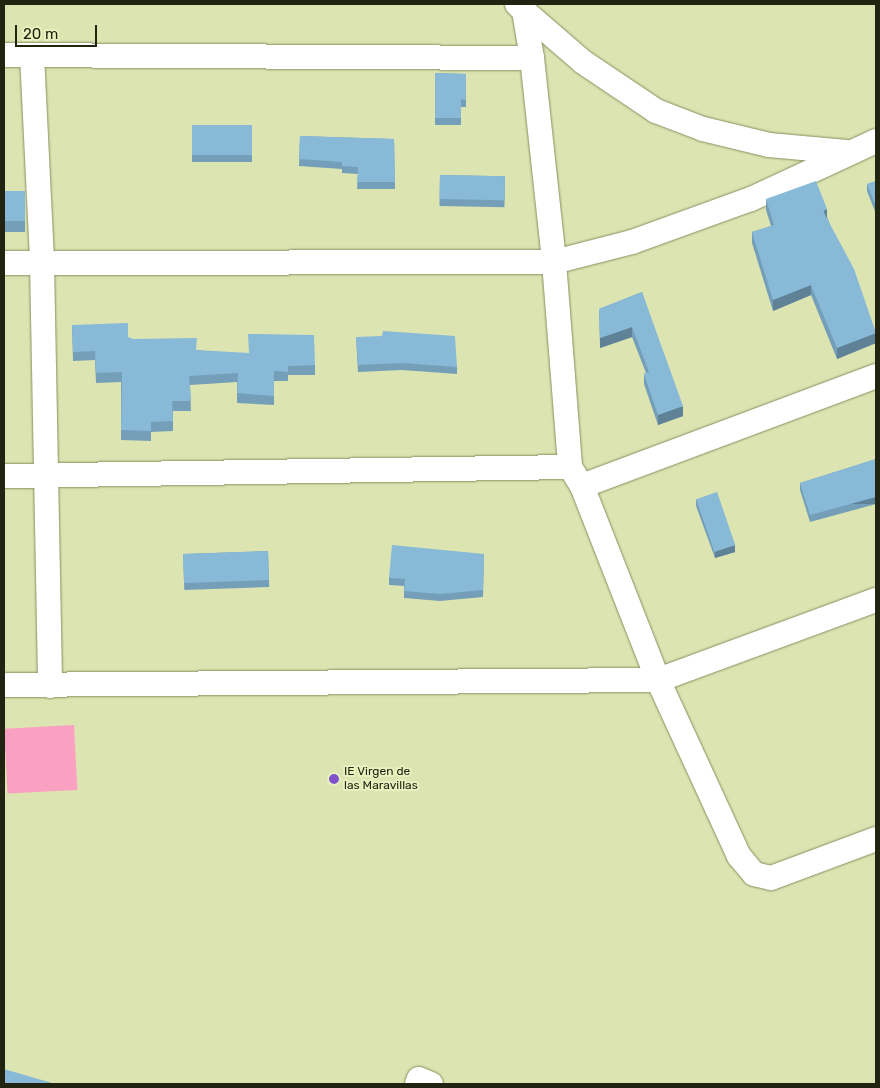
<!DOCTYPE html>
<style>
body{margin:0}
#map{position:relative;width:880px;height:1088px;overflow:hidden;background:#dce5b2;font-family:Rubik,sans-serif}
div>[style]{position:absolute}
.green>*{inset:0;background:#faa1c2;transform-origin:0 0}
.roads{filter:drop-shadow(0 0 1px #879060) drop-shadow(0 0 1px #879060)}
.minor>*{height:24px;margin:-12px;padding:0 12px;transform-origin:12px;border-radius:12px;background:#fff}
.wall>*{inset:0;background:#759fb9;transform-origin:0 0}
.shaded-wall>*{inset:0;background:#5f8296;transform-origin:0 0}
.building>*{inset:0;background:#88b9d7;transform-origin:0 0}
.dots>*{width:14px;height:14px;translate:-50% -50%;box-sizing:border-box;border:2px solid #e9f2bf;border-radius:50%}
span{translate:-50% -50%;white-space:nowrap;text-align:center;line-height:1.15;-webkit-text-stroke:4px #e9f2bf;paint-order:stroke}
.poi-label{font-size:12px;color:#212411}
.left{translate:0 -50%;text-align:left}
.frame{position:absolute;inset:0;border:5px solid #212411;pointer-events:none}
.scale{position:absolute;left:15px;top:25px;width:82px;height:22px;box-sizing:border-box;border:2px solid #212411;border-top:0;padding-left:6px;font-size:15px;line-height:18px;white-space:nowrap;color:#212411;-webkit-text-stroke:4px #e9f2bf;paint-order:stroke}
</style>
<div id="map">
<div class="green">
<i style="left:74px;top:725px;width:65px;height:70px;rotate:87deg"></i>
</div>
<div class="roads">
<div class="minor">
<i style="left:517px;top:4px;width:10px;rotate:45deg"></i>
<i style="left:524px;top:11px;width:48px;rotate:80.3deg"></i>
<i style="left:532px;top:58px;width:205px;rotate:83.8deg"></i>
<i style="left:554px;top:262px;width:206px;rotate:85.5deg"></i>
<i style="left:570px;top:467px;width:22px;rotate:58deg"></i>
<i style="left:582px;top:486px;width:208px;rotate:68.6deg"></i>
<i style="left:658px;top:680px;width:194px;rotate:65.3deg"></i>
<i style="left:739px;top:856px;width:23px;rotate:50deg"></i>
<i style="left:754px;top:874px;width:17px;rotate:13deg"></i>
<i style="left:771px;top:878px;width:112px;rotate:-20.4deg"></i>
<i style="left:524px;top:11px;width:78px;rotate:40.8deg"></i>
<i style="left:583px;top:62px;width:88px;rotate:33.9deg"></i>
<i style="left:656px;top:111px;width:50px;rotate:21deg"></i>
<i style="left:703px;top:129px;width:68px;rotate:13.6deg"></i>
<i style="left:769px;top:145px;width:78px;rotate:5.1deg"></i>
<i style="left:4px;top:55px;width:528px;rotate:0.33deg"></i>
<i style="left:32px;top:55px;width:208px;rotate:87.2deg"></i>
<i style="left:42px;top:263px;width:423px;rotate:88.9deg"></i>
<i style="left:4px;top:263px;width:550px;rotate:-0.1deg"></i>
<i style="left:554px;top:262px;width:81px;rotate:-14.4deg"></i>
<i style="left:632px;top:242px;width:127px;rotate:-19.9deg"></i>
<i style="left:751px;top:199px;width:138px;rotate:-24.9deg"></i>
<i style="left:4px;top:476px;width:566px;rotate:-0.91deg"></i>
<i style="left:582px;top:486px;width:314px;rotate:-20.5deg"></i>
<i style="left:4px;top:685px;width:654px;rotate:-0.44deg"></i>
<i style="left:658px;top:680px;width:232px;rotate:-20.2deg"></i>
<i style="left:417px;top:1084px;width:5px;rotate:-68deg"></i>
<i style="left:419px;top:1079px;width:13px;rotate:23deg"></i>
</div>
</div>
<div class="wall">
<i style="clip-path:polygon(435px 73px,466px 74px,466px 107px,461px 107px,461px 125px,435px 125px)"></i>
<i style="left:252px;top:125px;width:37px;height:60px;rotate:90deg"></i>
<i style="clip-path:polygon(300px 136px,394px 139px,395px 189px,357px 189px,358px 174px,342px 173px,342px 169px,299px 166px)"></i>
<i style="left:440px;top:175px;width:65px;height:31px;rotate:1deg"></i>
<i style="clip-path:polygon(876px 181px,876px 214px,867px 191px,867px 184px)"></i>
<i style="left:4px;top:191px;width:21px;height:41px"></i>
<i style="clip-path:polygon(766px 199px,827px 217px,876px 343px,837px 359px,811px 295px,773px 311px,752px 243px,752px 232px,771px 226px,766px 210px)"></i>
<i style="clip-path:polygon(642px 292px,683px 416px,658px 425px,644px 384px,644px 374px,646px 373px,632px 337px,600px 348px,599px 309px)"></i>
<i style="clip-path:polygon(72px 325px,128px 338px,133px 339px,197px 350px,315px 365px,315px 375px,288px 375px,288px 381px,274px 381px,274px 405px,237px 403px,237px 382px,190px 385px,191px 411px,173px 411px,173px 431px,151px 432px,151px 441px,121px 440px,121px 382px,96px 383px,95px 360px,73px 361px)"></i>
<i style="clip-path:polygon(356px 337px,457px 367px,457px 374px,402px 370px,358px 372px)"></i>
<i style="clip-path:polygon(876px 459px,876px 504px,810px 522px,800px 490px,800px 483px)"></i>
<i style="clip-path:polygon(696px 499px,735px 552px,715px 558px,696px 506px)"></i>
<i style="left:268px;top:551px;width:36px;height:85px;rotate:88deg"></i>
<i style="clip-path:polygon(484px 554px,483px 597px,440px 601px,404px 598px,404px 586px,389px 585px,389px 578px)"></i>
</div>
<div class="shaded-wall">
<i style="clip-path:polygon(827px 209px,827px 220px,823px 211px)"></i>
<i style="clip-path:polygon(811px 285px,811px 295px,773px 311px,773px 300px)"></i>
<i style="clip-path:polygon(632px 327px,632px 337px,600px 348px,600px 338px)"></i>
<i style="clip-path:polygon(876px 333px,876px 343px,837px 359px,837px 348px)"></i>
<i style="clip-path:polygon(683px 406px,683px 416px,658px 425px,658px 415px)"></i>
<i style="left:876px;top:497px;width:7px;height:68px;rotate:90deg"></i>
<i style="clip-path:polygon(735px 545px,735px 552px,715px 558px,715px 551px)"></i>
</div>
<div class="building">
<i style="clip-path:polygon(435px 73px,466px 74px,466px 100px,461px 99px,461px 118px,435px 118px)"></i>
<i style="left:252px;top:125px;width:30px;height:60px;rotate:90deg"></i>
<i style="clip-path:polygon(300px 136px,394px 139px,395px 182px,357px 182px,358px 167px,342px 166px,342px 162px,299px 159px)"></i>
<i style="left:440px;top:175px;width:65px;height:24px;rotate:1deg"></i>
<i style="clip-path:polygon(816px 181px,827px 209px,823px 211px,854px 269px,876px 333px,837px 348px,811px 285px,773px 300px,752px 232px,774px 225px,766px 199px)"></i>
<i style="clip-path:polygon(876px 181px,876px 207px,867px 184px)"></i>
<i style="left:4px;top:191px;width:21px;height:30px"></i>
<i style="clip-path:polygon(642px 292px,683px 406px,658px 415px,644px 374px,649px 372px,632px 327px,600px 338px,599px 309px)"></i>
<i style="clip-path:polygon(128px 323px,128px 337px,133px 339px,197px 338px,196px 350px,249px 353px,248px 334px,314px 335px,315px 365px,288px 366px,288px 372px,274px 371px,274px 396px,237px 393px,238px 373px,189px 376px,191px 401px,172px 401px,173px 421px,151px 422px,151px 431px,121px 430px,122px 372px,96px 373px,95px 351px,73px 352px,72px 325px)"></i>
<i style="clip-path:polygon(383px 331px,455px 336px,457px 367px,402px 363px,358px 365px,356px 337px,382px 336px)"></i>
<i style="clip-path:polygon(876px 459px,876px 497px,810px 515px,800px 483px)"></i>
<i style="left:717px;top:492px;width:56px;height:22px;rotate:71deg"></i>
<i style="clip-path:polygon(392px 545px,484px 554px,483px 590px,440px 594px,404px 591px,405px 579px,389px 578px)"></i>
<i style="left:268px;top:551px;width:29px;height:85px;rotate:88deg"></i>
<i style="clip-path:polygon(4px 1069px,52px 1083px,51px 1084px,4px 1084px)"></i>
</div>
<div class="dots">
<i style="left:334px;top:779px;background:#7e53cc"></i>
</div>
<div class="poi-label">
<span class="left" style="left:344px;top:779px">IE Virgen de<br>las Maravillas</span>
</div>
<div class="frame"></div>
<div class="scale">20 m</div>
</div>
